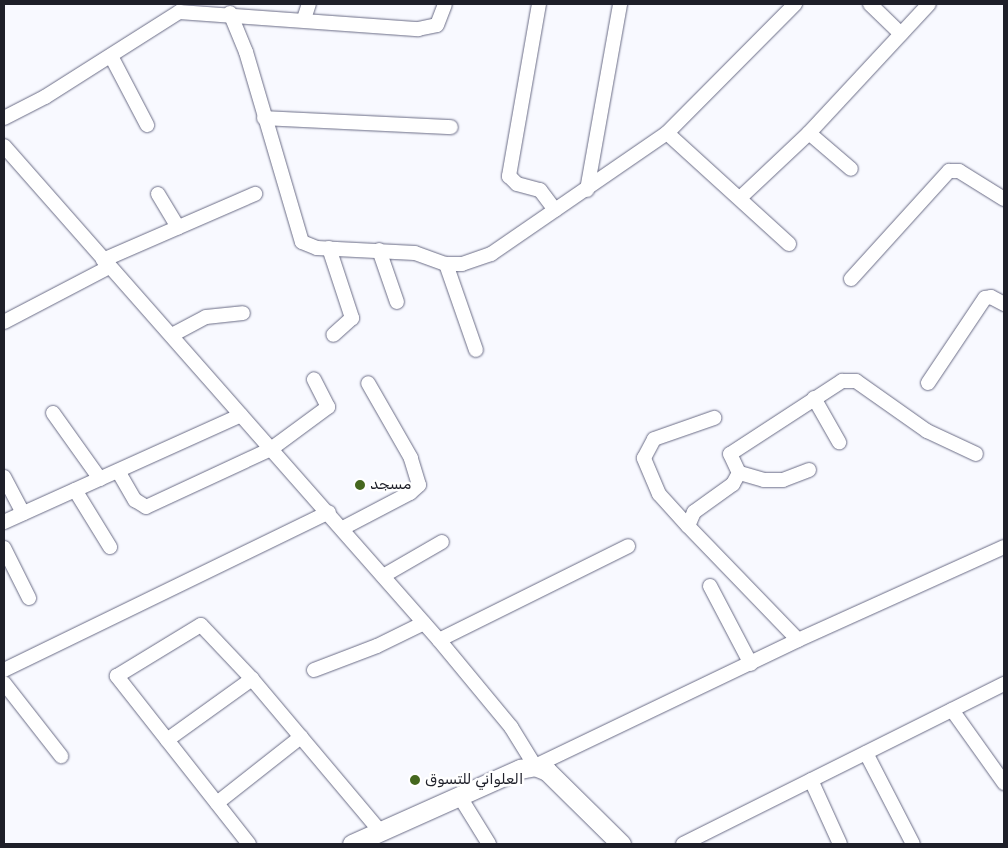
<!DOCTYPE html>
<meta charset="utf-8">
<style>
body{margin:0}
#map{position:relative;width:1008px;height:848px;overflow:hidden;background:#f8f9ff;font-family:Rubik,Vazirmatn,sans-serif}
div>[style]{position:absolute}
.roads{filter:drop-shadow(0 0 1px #6a6c86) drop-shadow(0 0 1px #6a6c86)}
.street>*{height:14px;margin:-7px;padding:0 7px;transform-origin:7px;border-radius:7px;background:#fff}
.secondary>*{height:19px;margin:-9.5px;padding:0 9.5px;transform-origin:9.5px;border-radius:9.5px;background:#fff}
.dots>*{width:14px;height:14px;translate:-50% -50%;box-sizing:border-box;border:2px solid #fff;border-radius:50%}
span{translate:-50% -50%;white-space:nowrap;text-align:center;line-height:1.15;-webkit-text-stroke:5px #fff;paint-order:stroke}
.poi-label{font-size:15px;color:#1e1f29}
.left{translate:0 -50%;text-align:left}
.frame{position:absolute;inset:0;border:5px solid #1e1f29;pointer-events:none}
</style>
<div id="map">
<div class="roads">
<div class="street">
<i style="left:539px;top:4px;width:175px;rotate:99.9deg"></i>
<i style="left:509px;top:176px;width:11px;rotate:45deg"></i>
<i style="left:517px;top:184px;width:24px;rotate:15deg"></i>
<i style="left:540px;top:190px;width:25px;rotate:53deg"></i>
<i style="left:870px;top:4px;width:43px;rotate:44.1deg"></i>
<i style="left:230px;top:13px;width:42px;rotate:67.7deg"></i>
<i style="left:246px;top:52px;width:198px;rotate:73.6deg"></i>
<i style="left:302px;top:242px;width:16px;rotate:22deg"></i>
<i style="left:317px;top:248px;width:98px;rotate:2.9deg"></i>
<i style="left:415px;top:253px;width:33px;rotate:20deg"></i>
<i style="left:446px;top:264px;width:16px"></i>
<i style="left:462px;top:264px;width:31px;rotate:-19deg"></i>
<i style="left:491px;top:254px;width:214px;rotate:-34.5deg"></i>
<i style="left:667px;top:133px;width:182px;rotate:-45.2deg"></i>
<i style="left:304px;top:19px;width:16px;rotate:-72deg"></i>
<i style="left:111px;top:56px;width:78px;rotate:62.4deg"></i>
<i style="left:4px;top:118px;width:46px;rotate:-27.1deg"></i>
<i style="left:45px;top:97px;width:159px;rotate:-32.4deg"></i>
<i style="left:179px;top:12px;width:240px;rotate:4.1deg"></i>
<i style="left:418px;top:29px;width:19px;rotate:-12deg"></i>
<i style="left:437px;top:25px;width:22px;rotate:-69deg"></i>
<i style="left:264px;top:118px;width:187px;rotate:2.8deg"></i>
<i style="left:667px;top:133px;width:165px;rotate:42.3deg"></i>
<i style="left:809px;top:133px;width:55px;rotate:40.6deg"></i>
<i style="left:4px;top:146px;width:658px;rotate:48.63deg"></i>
<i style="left:439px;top:640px;width:113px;rotate:50.4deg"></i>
<i style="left:511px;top:727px;width:46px;rotate:58.4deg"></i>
<i style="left:535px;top:766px;width:292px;rotate:-25.6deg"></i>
<i style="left:798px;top:640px;width:226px;rotate:-24.3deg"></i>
<i style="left:587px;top:190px;width:189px;rotate:-79.9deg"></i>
<i style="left:158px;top:194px;width:39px;rotate:59deg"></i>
<i style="left:740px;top:198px;width:95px;rotate:-43.3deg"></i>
<i style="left:809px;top:133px;width:176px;rotate:-47.1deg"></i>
<i style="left:329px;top:248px;width:74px;rotate:71.8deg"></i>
<i style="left:352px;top:318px;width:25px;rotate:138deg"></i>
<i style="left:379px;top:250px;width:55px;rotate:70.9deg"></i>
<i style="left:103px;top:260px;width:166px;rotate:-23.5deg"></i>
<i style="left:446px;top:264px;width:91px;rotate:70.8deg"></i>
<i style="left:851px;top:279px;width:146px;rotate:-47.8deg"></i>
<i style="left:949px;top:171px;width:10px"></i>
<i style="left:959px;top:171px;width:53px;rotate:31.9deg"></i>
<i style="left:4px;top:322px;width:119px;rotate:-27.6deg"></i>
<i style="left:172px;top:335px;width:38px;rotate:-28deg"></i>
<i style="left:206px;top:317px;width:37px;rotate:-6deg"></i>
<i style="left:928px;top:383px;width:102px;rotate:-56.2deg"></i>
<i style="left:985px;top:298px;width:6px;rotate:-9deg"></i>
<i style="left:991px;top:297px;width:15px;rotate:28deg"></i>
<i style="left:814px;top:398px;width:51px;rotate:60.4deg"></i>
<i style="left:53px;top:413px;width:81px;rotate:54.5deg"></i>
<i style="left:809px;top:470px;width:28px;rotate:159deg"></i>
<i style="left:783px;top:480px;width:19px;rotate:180deg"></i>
<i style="left:764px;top:480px;width:26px;rotate:-164deg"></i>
<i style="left:739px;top:473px;width:21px;rotate:-115deg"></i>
<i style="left:730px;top:454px;width:134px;rotate:-33.1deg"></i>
<i style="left:842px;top:381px;width:14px"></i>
<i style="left:856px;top:381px;width:87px;rotate:35.2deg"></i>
<i style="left:927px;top:431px;width:54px;rotate:25.1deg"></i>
<i style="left:118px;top:471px;width:34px;rotate:60deg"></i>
<i style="left:135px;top:500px;width:13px;rotate:32deg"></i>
<i style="left:146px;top:507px;width:138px;rotate:-24.9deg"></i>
<i style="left:271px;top:449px;width:71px;rotate:-36.4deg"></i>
<i style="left:328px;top:407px;width:31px;rotate:-117deg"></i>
<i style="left:739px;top:473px;width:13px;rotate:119deg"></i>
<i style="left:733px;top:484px;width:48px;rotate:144.3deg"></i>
<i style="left:694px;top:512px;width:15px;rotate:113deg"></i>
<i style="left:688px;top:526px;width:158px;rotate:46deg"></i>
<i style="left:4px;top:477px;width:41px;rotate:62.2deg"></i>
<i style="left:75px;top:490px;width:67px;rotate:58.4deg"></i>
<i style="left:4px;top:522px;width:260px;rotate:-24.3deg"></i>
<i style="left:688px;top:526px;width:43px;rotate:-132.2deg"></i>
<i style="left:659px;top:494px;width:39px;rotate:-113deg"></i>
<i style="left:644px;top:458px;width:21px;rotate:-62deg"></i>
<i style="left:654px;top:439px;width:64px;rotate:-19.3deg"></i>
<i style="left:343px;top:528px;width:76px;rotate:-27.6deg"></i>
<i style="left:410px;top:493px;width:12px;rotate:-42deg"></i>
<i style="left:419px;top:485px;width:28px;rotate:-107deg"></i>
<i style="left:411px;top:458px;width:86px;rotate:-119.8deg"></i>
<i style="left:4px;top:548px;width:56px;rotate:63.4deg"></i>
<i style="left:383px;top:576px;width:68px;rotate:-30deg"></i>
<i style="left:710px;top:586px;width:88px;rotate:62.3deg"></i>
<i style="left:439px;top:640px;width:211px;rotate:-26.4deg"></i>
<i style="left:4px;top:670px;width:361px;rotate:-25.9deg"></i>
<i style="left:314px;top:670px;width:67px;rotate:-20.9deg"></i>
<i style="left:377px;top:646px;width:52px;rotate:-26.1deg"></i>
<i style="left:4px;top:683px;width:93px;rotate:52deg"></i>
<i style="left:952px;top:710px;width:90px;rotate:54.5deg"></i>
<i style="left:167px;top:740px;width:105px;rotate:-35.7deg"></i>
<i style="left:866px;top:753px;width:102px;rotate:62.7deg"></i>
<i style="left:811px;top:780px;width:70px;rotate:65.6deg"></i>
<i style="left:460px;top:797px;width:55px;rotate:58.3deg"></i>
<i style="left:217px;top:803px;width:107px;rotate:-38.2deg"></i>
<i style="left:249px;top:844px;width:214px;rotate:-128.2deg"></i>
<i style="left:117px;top:676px;width:98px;rotate:-31.3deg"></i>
<i style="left:201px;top:625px;width:74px;rotate:46.6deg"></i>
<i style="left:252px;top:679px;width:199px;rotate:49.9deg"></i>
<i style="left:683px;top:844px;width:359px;rotate:-26.5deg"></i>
</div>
<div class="secondary">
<i style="left:352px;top:844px;width:184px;rotate:-24.1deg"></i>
<i style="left:520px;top:769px;width:15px;rotate:-11deg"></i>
<i style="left:535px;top:766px;width:13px;rotate:23deg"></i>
<i style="left:547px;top:771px;width:104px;rotate:44.6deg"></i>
</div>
</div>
<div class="dots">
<i style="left:360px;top:485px;background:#45671e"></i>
<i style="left:415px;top:780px;background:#45671e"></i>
</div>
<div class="poi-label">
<span class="left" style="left:370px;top:485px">مسجد</span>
<span class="left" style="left:425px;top:780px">العلواني للتسوق</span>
</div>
<div class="frame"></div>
</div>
